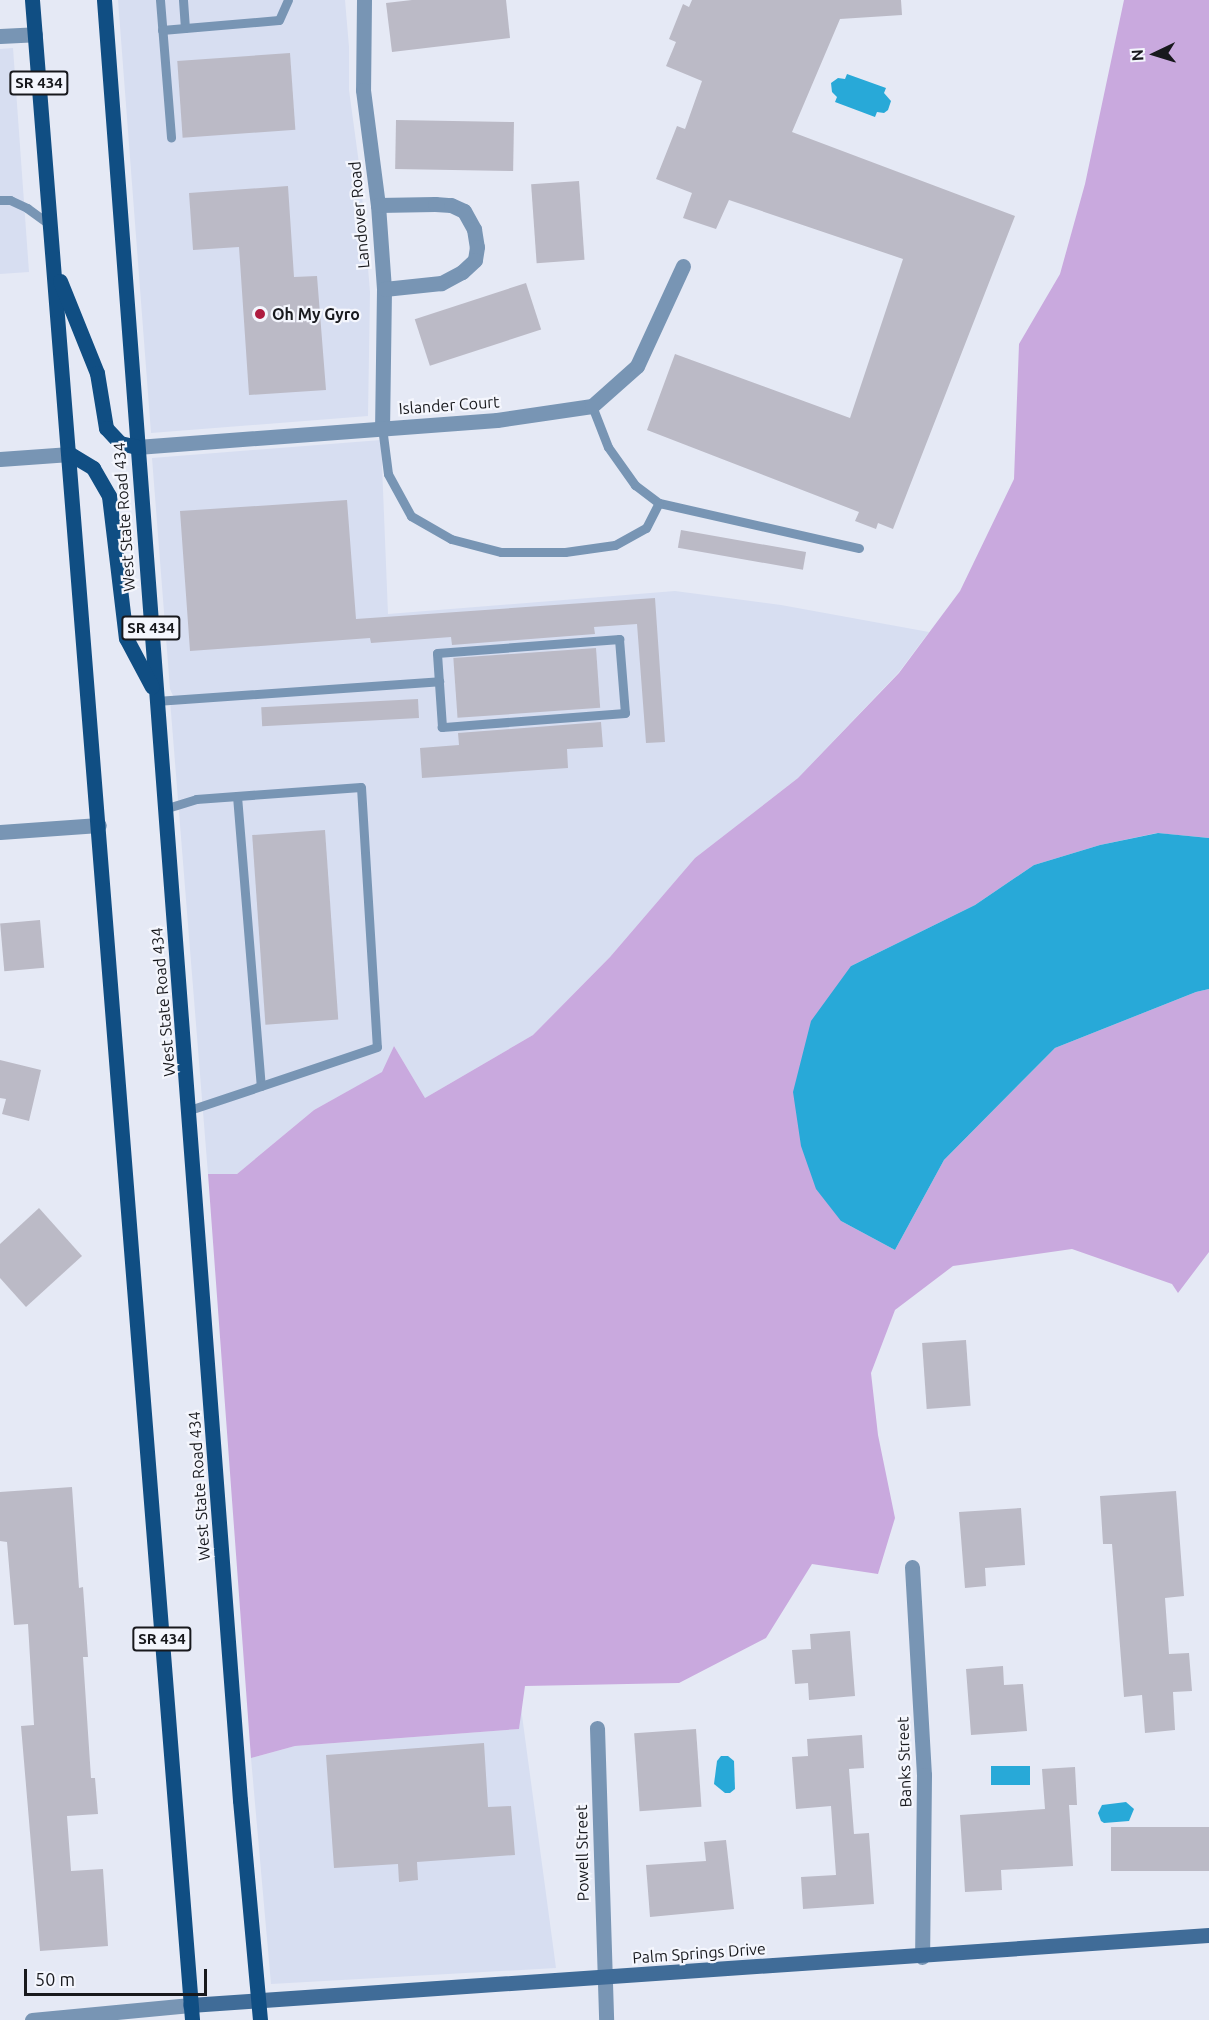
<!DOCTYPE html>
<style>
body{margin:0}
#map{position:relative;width:1209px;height:2020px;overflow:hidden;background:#e5e9f5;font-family:Ubuntu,sans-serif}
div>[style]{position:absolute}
.built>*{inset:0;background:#d7def1}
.green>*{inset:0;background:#c9a9de}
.water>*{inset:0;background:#28a9d8;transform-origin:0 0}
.building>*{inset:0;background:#bbbac6;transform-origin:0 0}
.lane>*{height:9px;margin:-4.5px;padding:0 4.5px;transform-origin:4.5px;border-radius:4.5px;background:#7895b4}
.street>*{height:15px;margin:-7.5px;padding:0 7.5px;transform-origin:7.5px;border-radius:7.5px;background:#7895b4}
.secondary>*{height:15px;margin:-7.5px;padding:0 7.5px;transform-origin:7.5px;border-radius:7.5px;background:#406c98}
.primary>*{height:15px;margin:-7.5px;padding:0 7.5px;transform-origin:7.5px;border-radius:7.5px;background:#104e83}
.dots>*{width:16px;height:16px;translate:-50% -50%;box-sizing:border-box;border:3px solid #f4f6fd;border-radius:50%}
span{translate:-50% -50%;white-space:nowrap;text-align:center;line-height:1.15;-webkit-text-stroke:4.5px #f4f6fd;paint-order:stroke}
.shield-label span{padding:2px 4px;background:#f4f6fd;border:2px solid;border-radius:4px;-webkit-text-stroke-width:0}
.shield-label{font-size:15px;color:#18191d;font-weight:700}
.street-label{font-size:16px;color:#18191d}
.poi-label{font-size:16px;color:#18191d;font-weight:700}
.left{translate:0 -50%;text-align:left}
.north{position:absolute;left:1125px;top:24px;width:60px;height:60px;-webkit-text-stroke:4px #f4f6fd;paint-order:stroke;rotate:266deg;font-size:16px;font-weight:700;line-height:24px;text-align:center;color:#18191d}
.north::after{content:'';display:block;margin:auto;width:21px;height:27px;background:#18191d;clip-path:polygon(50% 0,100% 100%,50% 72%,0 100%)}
.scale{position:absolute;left:24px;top:1969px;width:183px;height:27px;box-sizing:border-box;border:3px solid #18191d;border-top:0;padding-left:8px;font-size:18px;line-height:21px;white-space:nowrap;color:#18191d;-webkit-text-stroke:4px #f4f6fd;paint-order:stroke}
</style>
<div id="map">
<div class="built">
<i style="clip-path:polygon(118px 0,345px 0,349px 47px,349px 90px,360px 171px,370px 292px,368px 416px,151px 433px)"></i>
<i style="clip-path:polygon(13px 48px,29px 272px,0 274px,0 49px)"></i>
<i style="clip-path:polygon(381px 440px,388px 614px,675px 591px,781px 605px,929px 632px,899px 672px,798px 778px,695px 858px,610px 957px,533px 1035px,425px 1098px,394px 1046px,383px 1072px,314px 1110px,237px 1174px,208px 1174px,170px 700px,174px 698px,170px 689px,152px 458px)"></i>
<i style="clip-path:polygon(521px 1708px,556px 1968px,271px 1984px,251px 1758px,295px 1746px,519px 1729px)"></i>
</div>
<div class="green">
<i style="clip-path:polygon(1124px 0,1209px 0,1209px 838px,1157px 833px,1100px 845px,1034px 865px,975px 905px,851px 966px,841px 1221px,895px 1250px,944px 1160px,1055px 1048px,1196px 992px,1209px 989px,1209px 1252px,1178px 1293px,1172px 1284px,1072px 1249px,953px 1266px,895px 1310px,871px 1373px,878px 1435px,895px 1518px,878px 1574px,812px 1564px,766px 1638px,679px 1683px,525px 1686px,519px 1729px,295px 1746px,251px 1758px,208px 1174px,237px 1174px,314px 1110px,382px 1072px,394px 1046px,425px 1098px,533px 1035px,610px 957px,695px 858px,798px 778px,899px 673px,960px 591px,1014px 479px,1019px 344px,1060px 274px,1085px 184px)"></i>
</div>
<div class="water">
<i style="clip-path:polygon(847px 74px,886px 88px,884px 93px,891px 101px,888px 110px,884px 113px,877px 112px,875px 117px,835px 102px,837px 97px,832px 92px,831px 83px,838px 78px,845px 79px)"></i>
<i style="clip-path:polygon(1158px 833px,1209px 838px,1209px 989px,1196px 992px,1055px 1048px,944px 1160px,895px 1250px,841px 1221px,816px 1189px,801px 1146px,793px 1092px,811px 1021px,851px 966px,975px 905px,1034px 865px,1100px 845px)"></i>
<i style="clip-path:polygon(721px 1756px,728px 1756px,734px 1761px,735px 1789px,730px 1793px,725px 1793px,714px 1784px,717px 1761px)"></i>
<i style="left:1030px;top:1766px;width:19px;height:39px;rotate:90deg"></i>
<i style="clip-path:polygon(1126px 1802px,1134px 1809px,1129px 1821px,1104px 1823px,1101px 1821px,1098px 1813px,1102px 1805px)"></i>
</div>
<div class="building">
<i style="clip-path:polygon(412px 0,506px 0,510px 38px,392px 52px,386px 3px)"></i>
<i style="clip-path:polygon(692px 0,901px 0,902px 15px,840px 19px,792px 132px,1015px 216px,893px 529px,878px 523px,876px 529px,855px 521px,859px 512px,647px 430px,675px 354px,850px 418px,903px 259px,729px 200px,716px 229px,683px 218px,692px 193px,656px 179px,677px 126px,685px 129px,702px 81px,666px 66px,676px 42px,669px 39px,683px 4px,689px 7px)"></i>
<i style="left:290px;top:53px;width:77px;height:113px;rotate:86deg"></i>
<i style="left:396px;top:120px;width:118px;height:49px;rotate:1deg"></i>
<i style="left:579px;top:181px;width:79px;height:48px;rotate:86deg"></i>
<i style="clip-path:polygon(288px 186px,294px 277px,317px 276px,326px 390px,249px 395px,239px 247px,193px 250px,189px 193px)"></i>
<i style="left:526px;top:283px;width:49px;height:117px;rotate:72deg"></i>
<i style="clip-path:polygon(347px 500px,356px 619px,655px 598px,665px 742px,646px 743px,637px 624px,594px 627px,595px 634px,452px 645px,451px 637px,371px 643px,370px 638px,190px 651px,180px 511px)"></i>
<i style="left:681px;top:530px;width:127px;height:18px;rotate:10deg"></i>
<i style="left:596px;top:648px;width:60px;height:143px;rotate:86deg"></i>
<i style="left:418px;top:699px;width:19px;height:157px;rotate:87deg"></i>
<i style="clip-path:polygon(601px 722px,603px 747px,567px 749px,568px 768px,422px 778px,420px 748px,459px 745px,458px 733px)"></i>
<i style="left:325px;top:830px;width:190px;height:73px;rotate:86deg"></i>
<i style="left:40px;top:920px;width:48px;height:40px;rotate:85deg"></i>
<i style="clip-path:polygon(0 1060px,41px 1070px,29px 1121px,2px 1114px,6px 1099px,0 1098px)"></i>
<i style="clip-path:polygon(39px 1208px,82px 1256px,26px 1307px,0 1278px,0 1244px)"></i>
<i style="left:966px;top:1340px;width:66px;height:44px;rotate:86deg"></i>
<i style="clip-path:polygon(72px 1487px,79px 1588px,83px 1587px,88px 1657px,83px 1657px,91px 1778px,95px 1778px,98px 1814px,67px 1816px,71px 1871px,103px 1869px,108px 1946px,40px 1951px,21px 1726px,34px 1725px,28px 1624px,14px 1625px,7px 1542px,0 1541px,0 1492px)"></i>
<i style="clip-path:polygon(1176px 1491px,1184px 1596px,1165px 1598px,1169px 1654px,1189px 1653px,1192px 1691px,1173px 1692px,1175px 1730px,1145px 1733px,1142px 1695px,1124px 1697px,1112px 1544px,1103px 1544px,1100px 1496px)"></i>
<i style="clip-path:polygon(1021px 1508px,1025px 1565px,985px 1568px,986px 1586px,965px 1588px,959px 1512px)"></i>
<i style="clip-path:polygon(850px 1631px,855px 1696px,809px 1700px,808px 1683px,795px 1684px,792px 1650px,811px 1649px,810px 1634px)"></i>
<i style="clip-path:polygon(1003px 1666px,1004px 1685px,1023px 1684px,1027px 1731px,971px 1735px,966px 1669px)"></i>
<i style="left:696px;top:1729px;width:78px;height:62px;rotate:86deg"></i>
<i style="clip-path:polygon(862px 1735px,864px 1768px,849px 1769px,854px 1834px,869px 1833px,874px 1904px,803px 1909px,801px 1877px,836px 1875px,831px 1806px,796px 1809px,792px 1757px,808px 1756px,807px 1739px)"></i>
<i style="clip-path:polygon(484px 1743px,488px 1807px,511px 1806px,515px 1855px,417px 1862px,418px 1880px,399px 1882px,398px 1864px,334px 1868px,326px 1755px)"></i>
<i style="clip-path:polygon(1075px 1767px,1077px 1805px,1069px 1805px,1073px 1866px,1001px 1870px,1002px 1890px,965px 1892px,960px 1815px,1045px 1809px,1042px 1769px)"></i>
<i style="left:1209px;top:1827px;width:44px;height:98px;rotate:90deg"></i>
<i style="clip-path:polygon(726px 1840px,734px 1909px,650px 1917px,646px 1865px,706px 1861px,704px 1842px)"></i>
</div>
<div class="lane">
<i style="left:160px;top:0;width:138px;rotate:85.4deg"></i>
<i style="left:183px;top:0;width:28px;rotate:86deg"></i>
<i style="left:162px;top:30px;width:117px;rotate:-4.9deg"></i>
<i style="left:279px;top:20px;width:22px;rotate:-66deg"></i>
<i style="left:0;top:200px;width:10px"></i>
<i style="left:10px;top:200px;width:19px;rotate:25deg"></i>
<i style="left:27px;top:208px;width:29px;rotate:36deg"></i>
<i style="left:592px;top:406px;width:44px;rotate:68.7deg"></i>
<i style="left:608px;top:447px;width:47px;rotate:54.6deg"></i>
<i style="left:635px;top:485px;width:30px;rotate:37deg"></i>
<i style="left:659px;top:503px;width:205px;rotate:12.7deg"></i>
<i style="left:382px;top:427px;width:47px;rotate:82.7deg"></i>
<i style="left:388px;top:474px;width:48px;rotate:61.3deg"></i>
<i style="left:411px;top:516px;width:46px;rotate:29.9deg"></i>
<i style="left:451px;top:539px;width:52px;rotate:14.6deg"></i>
<i style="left:501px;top:552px;width:64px"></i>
<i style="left:565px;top:552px;width:50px;rotate:-8deg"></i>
<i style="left:615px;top:545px;width:35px;rotate:-29deg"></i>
<i style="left:646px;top:528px;width:28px;rotate:-63deg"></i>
<i style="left:619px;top:639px;width:74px;rotate:85.4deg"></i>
<i style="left:625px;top:713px;width:184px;rotate:175.6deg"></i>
<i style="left:442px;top:727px;width:74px;rotate:-93.9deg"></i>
<i style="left:437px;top:653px;width:183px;rotate:-4.4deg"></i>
<i style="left:156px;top:701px;width:284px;rotate:-4deg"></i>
<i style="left:237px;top:796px;width:291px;rotate:85.3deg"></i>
<i style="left:164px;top:809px;width:34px;rotate:-17deg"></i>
<i style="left:196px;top:799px;width:165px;rotate:-4.2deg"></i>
<i style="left:361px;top:787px;width:260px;rotate:86.5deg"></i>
<i style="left:377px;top:1047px;width:197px;rotate:161.4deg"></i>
</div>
<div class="street">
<i style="left:364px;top:0;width:90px;rotate:90.6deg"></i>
<i style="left:363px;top:90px;width:116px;rotate:82.6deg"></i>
<i style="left:378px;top:205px;width:84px;rotate:85.9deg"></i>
<i style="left:384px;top:289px;width:138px;rotate:90.8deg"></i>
<i style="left:0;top:36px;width:35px;rotate:-3deg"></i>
<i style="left:378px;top:205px;width:57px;rotate:-1deg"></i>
<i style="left:435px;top:204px;width:16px;rotate:4deg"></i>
<i style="left:451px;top:205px;width:14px;rotate:25deg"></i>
<i style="left:464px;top:211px;width:21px;rotate:61deg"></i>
<i style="left:474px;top:229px;width:18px;rotate:81deg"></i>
<i style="left:477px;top:247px;width:13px;rotate:99deg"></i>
<i style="left:475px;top:260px;width:18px;rotate:137deg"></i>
<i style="left:462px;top:272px;width:24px;rotate:152deg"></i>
<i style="left:441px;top:283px;width:57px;rotate:174deg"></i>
<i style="left:137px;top:447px;width:361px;rotate:-4.3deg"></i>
<i style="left:497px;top:420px;width:96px;rotate:-8.4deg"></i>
<i style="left:592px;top:406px;width:60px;rotate:-41.6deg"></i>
<i style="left:637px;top:366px;width:110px;rotate:-65.3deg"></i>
<i style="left:0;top:459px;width:70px;rotate:-4.1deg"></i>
<i style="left:0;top:832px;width:99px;rotate:-4deg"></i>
<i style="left:912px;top:1567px;width:208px;rotate:86.7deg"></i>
<i style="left:924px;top:1775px;width:182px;rotate:90.6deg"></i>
<i style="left:597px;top:1728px;width:292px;rotate:88.2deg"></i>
<i style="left:32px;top:2020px;width:159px;rotate:-5.4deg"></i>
</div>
<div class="secondary">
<i style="left:190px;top:2005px;width:1021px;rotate:-3.93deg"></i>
</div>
<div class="primary">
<i style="left:32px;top:0;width:2026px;rotate:85.47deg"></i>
<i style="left:104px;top:0;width:1805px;rotate:85.68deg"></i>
<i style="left:240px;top:1800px;width:221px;rotate:84.8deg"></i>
<i style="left:60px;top:281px;width:99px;rotate:68.1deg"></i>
<i style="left:97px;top:373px;width:56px;rotate:80.7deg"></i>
<i style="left:106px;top:428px;width:21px;rotate:47deg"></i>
<i style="left:120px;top:443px;width:17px;rotate:13deg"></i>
<i style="left:70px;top:454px;width:27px;rotate:31deg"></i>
<i style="left:93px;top:468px;width:32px;rotate:60deg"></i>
<i style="left:109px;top:496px;width:143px;rotate:83.2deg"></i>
<i style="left:126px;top:638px;width:55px;rotate:62deg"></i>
</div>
<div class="dots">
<i style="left:260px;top:314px;background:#af1c40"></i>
</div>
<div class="shield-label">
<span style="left:39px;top:83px">SR 434</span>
<span style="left:151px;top:628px">SR 434</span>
<span style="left:162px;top:1639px">SR 434</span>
</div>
<div class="street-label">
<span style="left:359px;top:215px;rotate:-95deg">Landover Road</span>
<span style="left:449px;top:405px;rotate:-4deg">Islander Court</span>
<span style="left:124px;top:517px;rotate:-94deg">West State Road 434</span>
<span style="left:163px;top:1002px;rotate:-95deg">West State Road 434</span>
<span style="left:199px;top:1486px;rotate:-94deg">West State Road 434</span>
<span style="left:904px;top:1762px;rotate:-92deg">Banks Street</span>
<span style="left:582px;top:1853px;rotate:-91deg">Powell Street</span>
<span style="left:699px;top:1953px;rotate:-4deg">Palm Springs Drive</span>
</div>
<div class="poi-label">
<span class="left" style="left:272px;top:314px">Oh My Gyro</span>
</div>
<div class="north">N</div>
<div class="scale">50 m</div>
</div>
